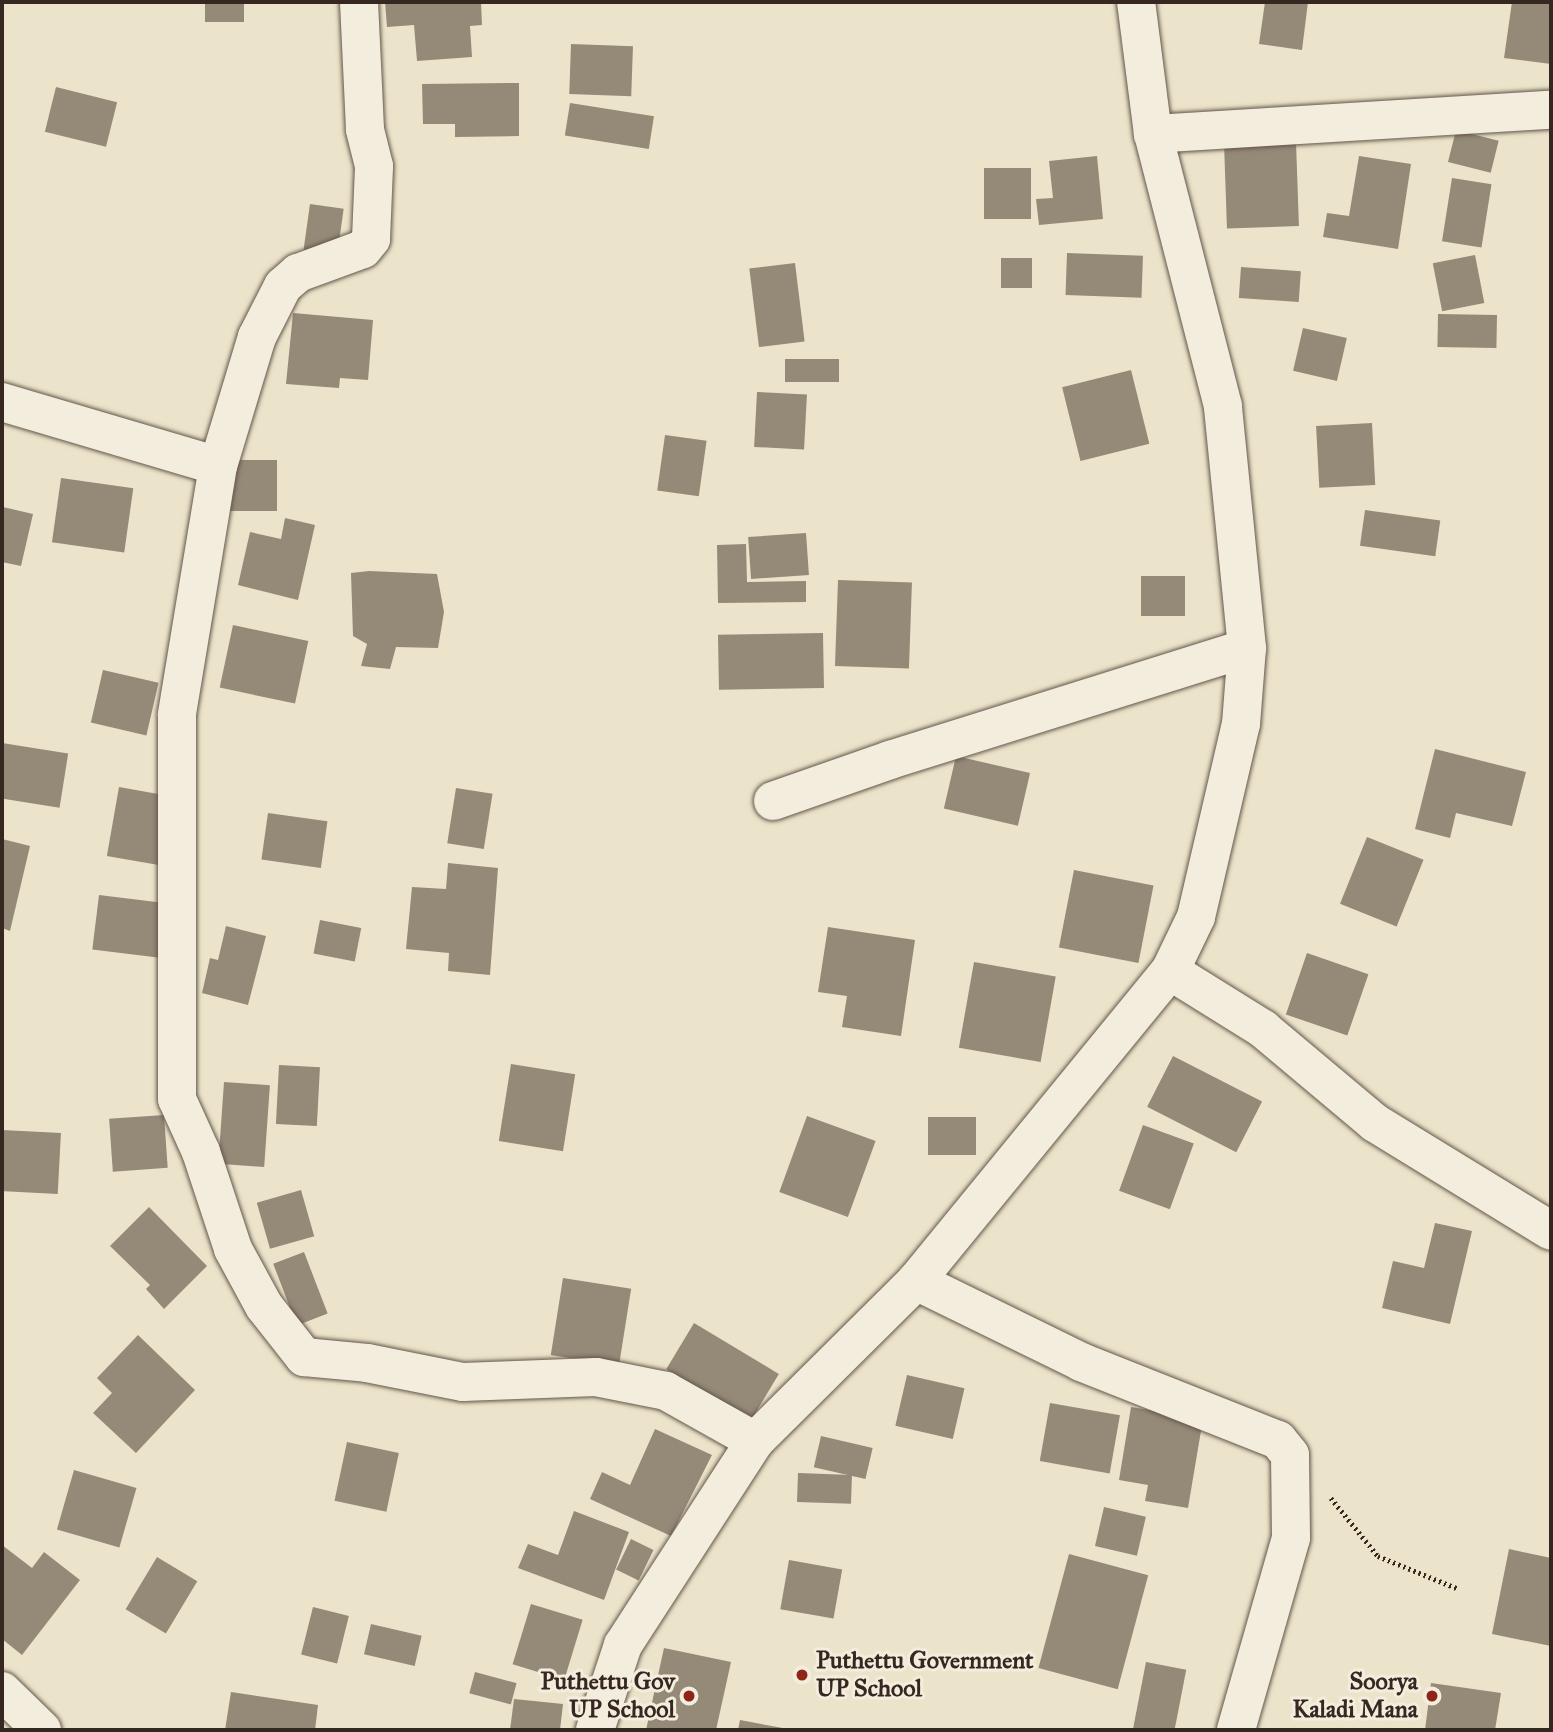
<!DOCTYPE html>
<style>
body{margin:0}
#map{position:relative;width:1553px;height:1732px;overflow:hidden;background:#ece4ca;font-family:"IM FELL Great Primer",serif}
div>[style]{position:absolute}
.building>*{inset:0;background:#958978;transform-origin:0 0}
.path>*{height:4.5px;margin-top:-2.25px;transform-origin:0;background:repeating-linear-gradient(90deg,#362720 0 2px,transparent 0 5.5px)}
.roads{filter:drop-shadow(0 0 2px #64564a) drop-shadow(0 0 2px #64564a)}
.minor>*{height:38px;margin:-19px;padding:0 19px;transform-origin:19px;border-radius:19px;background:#f3eddd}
.secondary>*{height:38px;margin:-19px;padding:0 19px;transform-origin:19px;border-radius:19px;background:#f3eddd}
.dots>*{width:19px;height:19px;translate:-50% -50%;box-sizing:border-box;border:4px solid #f3eddd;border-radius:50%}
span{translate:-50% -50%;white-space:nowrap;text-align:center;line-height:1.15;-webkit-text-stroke:6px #f3eddd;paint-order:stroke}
.poi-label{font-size:24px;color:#362720;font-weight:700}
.left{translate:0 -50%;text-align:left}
.right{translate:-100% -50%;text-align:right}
.frame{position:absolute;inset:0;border:4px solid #362720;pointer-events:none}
</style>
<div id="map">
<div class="building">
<i style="left:205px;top:2px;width:39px;height:20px"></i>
<i style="clip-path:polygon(385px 2px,481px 2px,482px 25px,470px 26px,472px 57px,417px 61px,414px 25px,387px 27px)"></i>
<i style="clip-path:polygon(1265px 2px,1308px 2px,1302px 50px,1259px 44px)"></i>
<i style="clip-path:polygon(1512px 2px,1551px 2px,1551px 64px,1504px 58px)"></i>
<i style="left:571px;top:44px;width:62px;height:50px;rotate:2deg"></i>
<i style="clip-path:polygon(519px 83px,519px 136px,455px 137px,455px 124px,423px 124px,422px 84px)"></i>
<i style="left:56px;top:87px;width:63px;height:46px;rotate:14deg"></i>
<i style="left:570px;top:103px;width:85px;height:33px;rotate:9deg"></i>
<i style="left:1456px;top:130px;width:44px;height:33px;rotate:14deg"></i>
<i style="left:1296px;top:142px;width:84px;height:72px;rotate:88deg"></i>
<i style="clip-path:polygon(1097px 156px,1103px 219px,1039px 225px,1036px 199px,1053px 198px,1049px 161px)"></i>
<i style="clip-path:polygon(1359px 156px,1411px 164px,1398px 249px,1323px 237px,1327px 213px,1349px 216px)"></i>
<i style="left:1031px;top:168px;width:51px;height:47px;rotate:90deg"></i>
<i style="left:1452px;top:178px;width:40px;height:64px;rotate:9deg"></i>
<i style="left:310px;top:204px;width:34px;height:46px;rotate:8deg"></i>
<i style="left:1067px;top:253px;width:76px;height:42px;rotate:2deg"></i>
<i style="left:1475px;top:255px;width:49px;height:43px;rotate:79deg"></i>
<i style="left:1032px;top:258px;width:30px;height:31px;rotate:90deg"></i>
<i style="left:795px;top:263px;width:79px;height:46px;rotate:83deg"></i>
<i style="left:1241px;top:267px;width:60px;height:31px;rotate:4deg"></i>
<i style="clip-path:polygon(293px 313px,373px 320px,368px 380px,340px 378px,339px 388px,286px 384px)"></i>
<i style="left:1438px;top:314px;width:59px;height:33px;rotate:1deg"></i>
<i style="left:1303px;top:328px;width:45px;height:44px;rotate:13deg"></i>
<i style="left:785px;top:359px;width:54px;height:23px"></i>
<i style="left:1131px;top:370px;width:76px;height:71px;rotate:76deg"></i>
<i style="left:757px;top:392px;width:50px;height:55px;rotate:3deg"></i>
<i style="left:1372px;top:423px;width:62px;height:56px;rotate:87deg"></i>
<i style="left:665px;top:435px;width:42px;height:56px;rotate:8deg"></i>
<i style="left:228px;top:460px;width:49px;height:51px"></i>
<i style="left:61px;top:478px;width:73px;height:65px;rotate:8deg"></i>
<i style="clip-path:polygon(3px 507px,33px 514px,21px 566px,2px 562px)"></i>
<i style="left:1365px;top:510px;width:76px;height:36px;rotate:8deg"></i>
<i style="clip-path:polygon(285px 518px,315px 525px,298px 600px,238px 585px,250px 532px,281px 539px)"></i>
<i style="left:806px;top:533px;width:42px;height:58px;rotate:86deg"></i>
<i style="clip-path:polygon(746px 544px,747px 582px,806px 581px,806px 602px,718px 603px,717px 545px)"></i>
<i style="clip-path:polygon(369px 571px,437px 574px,444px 612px,438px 648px,396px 647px,390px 669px,361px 666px,367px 644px,353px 636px,351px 573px)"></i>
<i style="left:1141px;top:576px;width:44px;height:40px"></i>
<i style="left:838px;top:580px;width:74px;height:86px;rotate:2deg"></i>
<i style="left:233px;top:625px;width:77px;height:64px;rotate:12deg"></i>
<i style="left:823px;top:633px;width:55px;height:105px;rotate:89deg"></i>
<i style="left:103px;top:670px;width:57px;height:54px;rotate:13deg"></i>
<i style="left:2px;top:743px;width:67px;height:55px;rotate:9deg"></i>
<i style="clip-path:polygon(1435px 749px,1526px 772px,1512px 826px,1456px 813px,1450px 838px,1415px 829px)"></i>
<i style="left:956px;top:756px;width:76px;height:54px;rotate:13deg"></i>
<i style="left:119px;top:787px;width:54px;height:70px;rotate:10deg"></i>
<i style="left:456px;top:788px;width:37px;height:56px;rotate:9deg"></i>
<i style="left:268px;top:813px;width:60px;height:47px;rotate:8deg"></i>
<i style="left:1367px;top:837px;width:61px;height:72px;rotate:22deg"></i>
<i style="clip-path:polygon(2px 839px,30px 846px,10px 931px,2px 928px)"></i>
<i style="clip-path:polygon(448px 863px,498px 868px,490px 975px,448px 971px,449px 953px,406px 949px,412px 887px,446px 889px)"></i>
<i style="left:1074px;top:870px;width:81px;height:79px;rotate:11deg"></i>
<i style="left:99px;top:895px;width:72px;height:55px;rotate:7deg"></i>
<i style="left:320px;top:920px;width:42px;height:34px;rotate:11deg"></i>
<i style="clip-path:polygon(226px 926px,266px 936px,248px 1005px,202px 993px,210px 958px,218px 960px)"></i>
<i style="clip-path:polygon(828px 927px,915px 940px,901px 1036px,842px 1027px,847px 996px,818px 992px)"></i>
<i style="left:1307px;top:953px;width:65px;height:65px;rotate:19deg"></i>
<i style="left:974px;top:962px;width:83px;height:87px;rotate:10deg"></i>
<i style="left:1173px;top:1056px;width:100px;height:57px;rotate:27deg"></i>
<i style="left:511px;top:1064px;width:65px;height:78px;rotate:9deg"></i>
<i style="left:279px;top:1065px;width:41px;height:59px;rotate:3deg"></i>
<i style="left:224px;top:1082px;width:46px;height:82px;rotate:4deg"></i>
<i style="left:164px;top:1115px;width:53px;height:55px;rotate:86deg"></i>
<i style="left:807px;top:1116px;width:73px;height:81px;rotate:20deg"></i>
<i style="left:928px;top:1117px;width:48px;height:38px"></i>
<i style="left:1143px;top:1125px;width:54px;height:70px;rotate:20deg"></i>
<i style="left:2px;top:1130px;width:59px;height:61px;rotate:3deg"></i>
<i style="left:301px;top:1190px;width:48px;height:46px;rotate:74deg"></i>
<i style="clip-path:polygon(149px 1207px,207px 1266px,164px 1309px,146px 1289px,150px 1285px,110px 1246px)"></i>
<i style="clip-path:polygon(1435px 1223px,1472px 1231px,1450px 1324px,1382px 1308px,1393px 1261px,1424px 1268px)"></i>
<i style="left:304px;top:1252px;width:66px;height:33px;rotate:69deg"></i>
<i style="left:563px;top:1278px;width:69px;height:78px;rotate:9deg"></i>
<i style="left:694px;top:1323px;width:99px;height:54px;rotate:31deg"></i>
<i style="clip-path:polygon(138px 1335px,195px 1390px,136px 1453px,93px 1413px,112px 1393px,97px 1378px)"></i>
<i style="left:907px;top:1375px;width:59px;height:52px;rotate:13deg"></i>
<i style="left:1050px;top:1403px;width:71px;height:59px;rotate:10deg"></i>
<i style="clip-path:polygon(1131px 1407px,1203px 1419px,1188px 1508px,1145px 1501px,1148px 1485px,1119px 1480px)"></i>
<i style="clip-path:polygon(655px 1429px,712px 1455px,671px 1536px,590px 1499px,602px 1472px,630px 1485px)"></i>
<i style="left:821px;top:1436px;width:53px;height:32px;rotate:13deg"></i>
<i style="left:347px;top:1442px;width:53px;height:60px;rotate:12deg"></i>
<i style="left:74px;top:1470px;width:65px;height:62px;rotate:16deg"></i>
<i style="left:798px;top:1473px;width:54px;height:29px;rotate:2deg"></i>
<i style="left:1104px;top:1507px;width:43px;height:40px;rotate:13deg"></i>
<i style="clip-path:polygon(574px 1511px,629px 1532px,604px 1600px,518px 1568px,528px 1544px,558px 1555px)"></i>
<i style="left:631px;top:1539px;width:25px;height:34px;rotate:26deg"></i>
<i style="clip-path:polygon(2px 1545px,32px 1568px,44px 1552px,80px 1580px,22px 1655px,2px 1639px)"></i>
<i style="clip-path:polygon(1509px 1549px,1551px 1558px,1551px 1646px,1492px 1634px)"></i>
<i style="left:1069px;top:1554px;width:82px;height:118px;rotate:15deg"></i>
<i style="left:157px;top:1557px;width:47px;height:61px;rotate:31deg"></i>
<i style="left:789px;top:1560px;width:54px;height:50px;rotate:10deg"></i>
<i style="left:531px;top:1604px;width:54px;height:63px;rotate:17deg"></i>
<i style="left:313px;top:1607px;width:37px;height:49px;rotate:14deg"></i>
<i style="left:371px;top:1624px;width:52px;height:31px;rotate:13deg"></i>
<i style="clip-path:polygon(664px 1648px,731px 1662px,716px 1730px,646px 1730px)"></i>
<i style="left:1146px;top:1662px;width:41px;height:69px;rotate:11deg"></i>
<i style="left:475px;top:1672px;width:43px;height:22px;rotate:15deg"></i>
<i style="clip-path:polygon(1431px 1683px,1501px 1693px,1495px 1730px,1425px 1730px)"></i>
<i style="clip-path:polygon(231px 1692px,318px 1705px,315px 1730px,225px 1730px)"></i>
<i style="clip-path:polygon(514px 1699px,563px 1704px,560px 1730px,510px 1730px)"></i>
<i style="clip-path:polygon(740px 1720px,788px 1729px,788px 1730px,738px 1730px)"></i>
</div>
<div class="path">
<i style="left:1331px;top:1498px;width:75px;rotate:51deg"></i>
<i style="left:1378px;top:1556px;width:87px;rotate:22.2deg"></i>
</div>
<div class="roads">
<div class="minor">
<i style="left:1153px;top:134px;width:399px;rotate:-3.5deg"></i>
<i style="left:2px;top:402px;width:225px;rotate:16.5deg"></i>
<i style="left:218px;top:466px;width:252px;rotate:99.4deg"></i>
<i style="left:177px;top:715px;width:384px;rotate:90deg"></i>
<i style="left:177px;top:1099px;width:58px;rotate:65.6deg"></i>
<i style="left:201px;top:1152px;width:102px;rotate:71.7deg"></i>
<i style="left:233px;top:1249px;width:65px;rotate:61.5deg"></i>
<i style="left:264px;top:1306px;width:65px;rotate:51.9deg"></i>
<i style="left:304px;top:1357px;width:63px;rotate:5.4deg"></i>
<i style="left:367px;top:1363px;width:98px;rotate:11.2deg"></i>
<i style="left:463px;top:1382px;width:133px;rotate:-2.2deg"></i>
<i style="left:596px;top:1377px;width:71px;rotate:11.3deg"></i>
<i style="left:666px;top:1391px;width:102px;rotate:29.3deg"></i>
<i style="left:218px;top:466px;width:135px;rotate:-73.2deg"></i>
<i style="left:257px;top:337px;width:57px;rotate:-63deg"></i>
<i style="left:283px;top:286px;width:20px;rotate:-41deg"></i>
<i style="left:298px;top:273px;width:69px;rotate:-20.3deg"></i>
<i style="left:363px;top:249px;width:13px;rotate:-51deg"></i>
<i style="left:371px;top:239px;width:73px;rotate:-87.6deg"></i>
<i style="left:374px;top:166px;width:38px;rotate:-104deg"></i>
<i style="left:365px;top:129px;width:127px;rotate:-92.7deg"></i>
<i style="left:773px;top:801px;width:124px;rotate:-19.3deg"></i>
<i style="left:890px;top:760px;width:374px;rotate:-17.4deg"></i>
<i style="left:1170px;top:971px;width:110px;rotate:31.9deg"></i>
<i style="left:1263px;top:1029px;width:146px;rotate:40deg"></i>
<i style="left:1375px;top:1123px;width:206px;rotate:31.5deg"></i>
<i style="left:916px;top:1281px;width:184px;rotate:26.1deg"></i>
<i style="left:1081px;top:1362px;width:212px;rotate:21.6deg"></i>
<i style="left:1278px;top:1440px;width:19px;rotate:51deg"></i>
<i style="left:1290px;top:1455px;width:83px;rotate:89.3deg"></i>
<i style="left:1291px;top:1538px;width:200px;rotate:106deg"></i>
<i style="left:2px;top:1691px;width:56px;rotate:44.3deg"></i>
</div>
<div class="secondary">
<i style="left:595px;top:1730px;width:89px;rotate:-71.8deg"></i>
<i style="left:623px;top:1645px;width:243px;rotate:-57.1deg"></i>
<i style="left:755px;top:1441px;width:227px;rotate:-44.8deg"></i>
<i style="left:916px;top:1281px;width:401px;rotate:-50.7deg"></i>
<i style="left:1170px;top:971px;width:60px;rotate:-64.3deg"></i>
<i style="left:1196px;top:917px;width:198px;rotate:-76.9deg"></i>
<i style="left:1241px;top:724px;width:76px;rotate:-85.5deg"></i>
<i style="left:1247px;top:648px;width:243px;rotate:-95.7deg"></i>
<i style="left:1223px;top:406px;width:281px;rotate:-104.4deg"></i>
<i style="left:1153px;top:134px;width:133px;rotate:-97.3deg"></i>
</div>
</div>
<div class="dots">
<i style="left:802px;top:1675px;background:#8f2418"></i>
<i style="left:689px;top:1696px;background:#8f2418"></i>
<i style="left:1432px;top:1696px;background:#8f2418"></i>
</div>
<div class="poi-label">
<span class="left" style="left:816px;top:1675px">Puthettu Government<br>UP School</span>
<span class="right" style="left:675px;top:1696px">Puthettu Gov<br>UP School</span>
<span class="right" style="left:1418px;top:1696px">Soorya<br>Kaladi Mana</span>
</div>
<div class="frame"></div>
</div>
